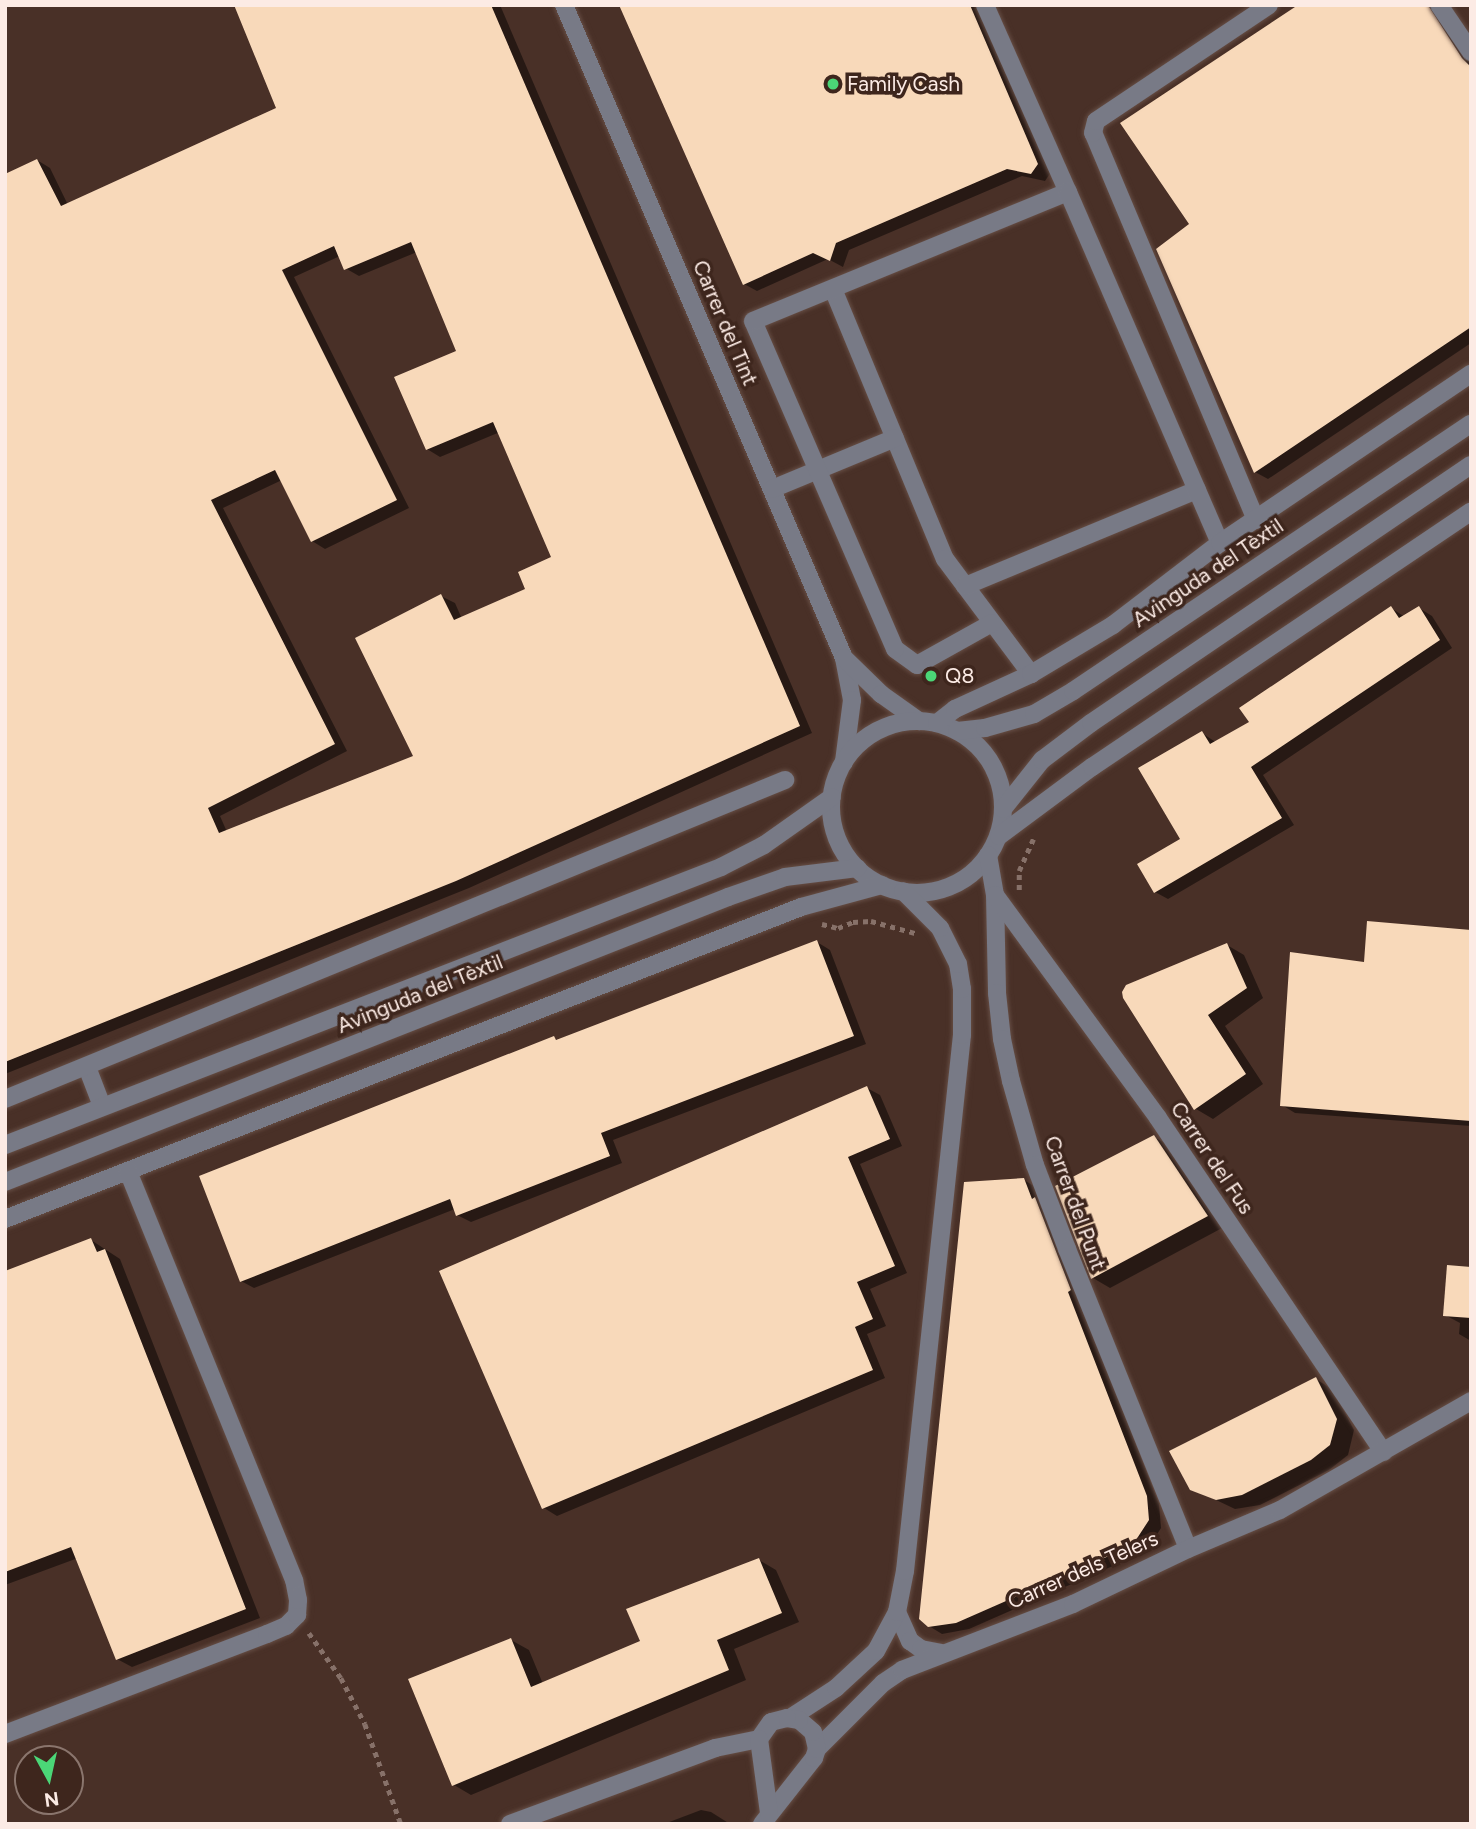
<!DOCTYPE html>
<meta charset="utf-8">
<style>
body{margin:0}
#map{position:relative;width:1476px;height:1829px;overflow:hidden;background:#493027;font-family:Figtree,sans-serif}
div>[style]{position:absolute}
.shadow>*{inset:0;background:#0007}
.building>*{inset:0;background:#f8d9ba}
.path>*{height:4.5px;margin-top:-2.25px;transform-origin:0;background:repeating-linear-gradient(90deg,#877169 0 5px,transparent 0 10px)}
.roads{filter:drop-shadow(0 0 2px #664e45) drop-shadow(0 0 2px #664e45)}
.minor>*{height:18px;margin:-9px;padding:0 9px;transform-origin:9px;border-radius:9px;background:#787a86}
.minor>.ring{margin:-9px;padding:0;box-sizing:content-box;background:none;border:18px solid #787a86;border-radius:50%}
.dots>*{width:19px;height:19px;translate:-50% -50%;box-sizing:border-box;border:4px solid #3e261d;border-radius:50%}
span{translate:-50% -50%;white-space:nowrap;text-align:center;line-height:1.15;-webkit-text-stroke:7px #3e261d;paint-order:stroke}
.poi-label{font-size:21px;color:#fcebe5}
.left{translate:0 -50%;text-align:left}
.street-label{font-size:21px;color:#fcebe5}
.frame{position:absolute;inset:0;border:7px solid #fcebe5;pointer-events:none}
.north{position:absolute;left:14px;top:1745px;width:70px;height:70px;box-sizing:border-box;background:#3e261d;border:2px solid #8a756d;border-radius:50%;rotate:172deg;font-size:19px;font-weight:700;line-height:28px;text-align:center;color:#fcebe5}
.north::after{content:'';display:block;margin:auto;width:24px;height:32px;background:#4bd677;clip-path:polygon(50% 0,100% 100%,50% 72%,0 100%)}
</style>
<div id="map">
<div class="shadow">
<i style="clip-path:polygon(evenodd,236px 5px,500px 5px,812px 733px,469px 888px,5px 1074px,5px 176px,37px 160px,50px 168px,68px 205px,279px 108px,236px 5px,417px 252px,459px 352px,427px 449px,440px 457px,500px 432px,553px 558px,527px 590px,462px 619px,455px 603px,441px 596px,416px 757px,227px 832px,220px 816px,347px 751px,223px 508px,282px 480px,312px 541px,325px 549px,409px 508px,294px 277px,340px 256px,345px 268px,359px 276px,417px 252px)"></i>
<i style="clip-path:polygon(629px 5px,979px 5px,1051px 172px,1045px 181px,1022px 176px,849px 250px,843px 267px,828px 259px,757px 291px,744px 284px)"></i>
<i style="clip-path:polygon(1303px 5px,1433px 5px,1471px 62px,1471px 343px,1268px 479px,1255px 472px,1192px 225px)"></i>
<i style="clip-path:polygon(1391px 608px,1405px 617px,1419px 608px,1432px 616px,1452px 648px,1263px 775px,1294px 825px,1168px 899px,1155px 892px,1182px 840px,1202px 733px,1217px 743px,1252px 723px)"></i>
<i style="clip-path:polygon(1471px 932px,1471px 1126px,1295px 1113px,1282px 1105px,1366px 964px)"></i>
<i style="clip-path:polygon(817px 942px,830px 950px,866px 1044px,613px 1140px,622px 1163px,471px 1222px,457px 1215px,455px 1209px,254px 1288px,241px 1281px,554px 1038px,559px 1041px)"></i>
<i style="clip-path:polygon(1227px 945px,1244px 955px,1263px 998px,1225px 1026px,1263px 1084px,1213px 1119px,1196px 1109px,1125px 998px)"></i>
<i style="clip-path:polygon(867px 1088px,880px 1095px,902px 1146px,860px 1164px,907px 1273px,870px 1289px,886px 1326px,867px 1334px,885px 1378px,557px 1516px,544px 1508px)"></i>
<i style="clip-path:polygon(1154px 1137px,1172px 1147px,1224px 1227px,1110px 1288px,1093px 1278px,1058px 1187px)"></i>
<i style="clip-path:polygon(1024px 1180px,1037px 1188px,1159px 1504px,1161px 1528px,1147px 1550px,1140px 1554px,969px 1629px,942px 1634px,929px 1626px)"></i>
<i style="clip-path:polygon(91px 1240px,120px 1259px,260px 1618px,132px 1667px,117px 1659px,78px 1558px,5px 1585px,5px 1275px)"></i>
<i style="clip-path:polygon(1471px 1269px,1471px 1341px,1459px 1334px,1460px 1323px,1445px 1315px)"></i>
<i style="clip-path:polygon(1316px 1379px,1333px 1390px,1354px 1430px,1348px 1455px,1329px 1470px,1260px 1505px,1235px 1509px,1191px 1488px)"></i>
<i style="clip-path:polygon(759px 1560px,776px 1570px,799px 1622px,734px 1649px,746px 1680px,471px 1795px,454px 1785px,511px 1640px,529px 1650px,543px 1684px,642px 1642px)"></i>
<i style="clip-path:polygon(701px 1810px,711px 1812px,730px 1824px,664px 1824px)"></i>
</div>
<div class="building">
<i style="clip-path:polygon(evenodd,234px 5px,491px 5px,800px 726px,456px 881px,5px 1062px,5px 174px,37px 159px,61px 206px,276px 108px,234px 5px,411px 242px,456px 351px,394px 377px,426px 450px,493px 422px,551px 557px,518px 572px,525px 589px,454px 620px,441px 594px,355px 638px,413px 756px,219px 833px,208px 808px,335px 744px,211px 500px,275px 470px,311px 542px,397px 500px,282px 270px,334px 246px,344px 270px,411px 242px)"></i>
<i style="clip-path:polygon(619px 5px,970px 5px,1038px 164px,1031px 174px,1007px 169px,836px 243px,830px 261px,813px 253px,743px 285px)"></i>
<i style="clip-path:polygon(1298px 5px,1428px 5px,1462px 58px,1471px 67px,1471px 327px,1254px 473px,1156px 249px,1189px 224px,1120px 123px)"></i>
<i style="clip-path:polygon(1391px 606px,1399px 618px,1419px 606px,1440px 640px,1251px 767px,1282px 818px,1154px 893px,1137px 864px,1180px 839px,1138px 768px,1202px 731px,1210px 744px,1249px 722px,1239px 708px)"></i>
<i style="clip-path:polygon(1367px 921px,1471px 930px,1471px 1121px,1280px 1106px,1290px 952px,1364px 962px)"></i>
<i style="clip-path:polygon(817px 940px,854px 1036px,601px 1133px,610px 1156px,456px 1216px,450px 1199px,240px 1282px,199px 1176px,554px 1036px,556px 1040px)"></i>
<i style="clip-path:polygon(1227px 943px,1247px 988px,1208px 1015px,1246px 1074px,1194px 1110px,1123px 998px,1122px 992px,1126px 985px)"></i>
<i style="clip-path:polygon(867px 1086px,890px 1139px,848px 1157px,895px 1266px,857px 1282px,873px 1319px,855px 1327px,873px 1370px,542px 1509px,439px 1271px)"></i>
<i style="clip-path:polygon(1154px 1135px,1208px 1216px,1091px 1279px,1055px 1186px)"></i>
<i style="clip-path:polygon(1024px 1178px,1032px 1199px,1035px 1197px,1071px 1290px,1068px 1292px,1147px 1496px,1149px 1520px,1134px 1543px,1127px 1548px,956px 1623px,928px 1627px,919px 1619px,964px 1182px)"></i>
<i style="clip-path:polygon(91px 1238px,97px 1252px,105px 1249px,246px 1609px,116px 1660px,71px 1547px,5px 1572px,5px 1271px)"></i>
<i style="clip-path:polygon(1447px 1265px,1471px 1267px,1471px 1318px,1443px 1316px)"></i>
<i style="clip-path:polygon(1316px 1377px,1337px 1419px,1330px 1445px,1311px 1460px,1242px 1495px,1216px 1500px,1190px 1490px,1169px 1451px)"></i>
<i style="clip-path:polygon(759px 1558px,782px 1613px,717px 1640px,729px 1670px,452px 1786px,408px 1679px,511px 1638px,531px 1687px,640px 1641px,626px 1609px)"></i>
</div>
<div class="path">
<i style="left:1019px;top:890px;width:19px;rotate:-90deg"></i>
<i style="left:1019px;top:871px;width:35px;rotate:-66deg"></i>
<i style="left:822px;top:924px;width:16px;rotate:14deg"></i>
<i style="left:838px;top:928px;width:16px;rotate:-22deg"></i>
<i style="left:853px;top:922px;width:18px;rotate:-3deg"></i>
<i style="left:871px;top:921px;width:46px;rotate:15.3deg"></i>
<i style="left:309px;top:1633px;width:55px;rotate:54.6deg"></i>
<i style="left:341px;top:1678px;width:52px;rotate:62.4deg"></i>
<i style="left:365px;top:1724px;width:106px;rotate:70.2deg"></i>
</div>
<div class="roads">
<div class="minor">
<i style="left:564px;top:5px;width:710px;rotate:66.79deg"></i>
<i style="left:844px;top:658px;width:43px;rotate:79.2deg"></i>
<i style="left:852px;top:700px;width:63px;rotate:97.4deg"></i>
<i style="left:985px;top:5px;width:205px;rotate:66.1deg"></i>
<i style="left:1439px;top:5px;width:57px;rotate:55.8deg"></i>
<i style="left:833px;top:289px;width:292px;rotate:67.5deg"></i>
<i style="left:945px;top:559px;width:144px;rotate:53.2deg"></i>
<i style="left:772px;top:489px;width:133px;rotate:-22.5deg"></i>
<i style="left:1256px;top:520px;width:420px;rotate:-112.8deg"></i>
<i style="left:1093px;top:133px;width:12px;rotate:-76deg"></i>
<i style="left:1096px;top:121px;width:208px;rotate:-33.8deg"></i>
<i style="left:965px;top:586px;width:251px;rotate:-22.5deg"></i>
<i style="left:992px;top:623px;width:86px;rotate:150.8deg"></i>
<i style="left:917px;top:665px;width:27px;rotate:-144deg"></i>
<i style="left:895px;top:649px;width:357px;rotate:-113.4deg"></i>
<i style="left:753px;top:321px;width:340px;rotate:-22.3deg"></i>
<i style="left:1068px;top:192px;width:382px;rotate:66.6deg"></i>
<i style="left:844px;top:658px;width:52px;rotate:44.2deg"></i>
<i style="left:881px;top:694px;width:47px;rotate:35.4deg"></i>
<i class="ring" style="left:831px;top:721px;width:154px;height:154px"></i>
<i style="left:937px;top:723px;width:23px;rotate:-38deg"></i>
<i style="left:955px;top:709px;width:84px;rotate:-24.7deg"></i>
<i style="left:1031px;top:674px;width:96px;rotate:-30.9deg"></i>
<i style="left:1113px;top:625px;width:135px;rotate:-37.5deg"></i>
<i style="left:1220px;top:543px;width:303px;rotate:-34deg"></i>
<i style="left:957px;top:731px;width:28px;rotate:-6deg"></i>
<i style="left:985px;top:728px;width:51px;rotate:-15.9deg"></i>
<i style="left:1034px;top:714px;width:45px;rotate:-30.5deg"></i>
<i style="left:1073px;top:691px;width:479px;rotate:-33.9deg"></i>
<i style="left:1003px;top:809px;width:63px;rotate:-51.5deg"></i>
<i style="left:1042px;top:760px;width:61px;rotate:-37.1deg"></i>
<i style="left:1091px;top:723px;width:459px;rotate:-34.2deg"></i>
<i style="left:999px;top:836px;width:116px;rotate:-36.6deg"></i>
<i style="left:1092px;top:767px;width:457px;rotate:-34deg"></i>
<i style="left:988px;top:855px;width:41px;rotate:80.1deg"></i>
<i style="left:995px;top:895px;width:98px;rotate:88.8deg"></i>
<i style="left:997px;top:993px;width:46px;rotate:83.8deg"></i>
<i style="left:1002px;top:1039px;width:43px;rotate:77.9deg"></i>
<i style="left:1011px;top:1081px;width:87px;rotate:74.1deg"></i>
<i style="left:1035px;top:1165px;width:90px;rotate:69.1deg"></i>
<i style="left:1067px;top:1249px;width:323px;rotate:68deg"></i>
<i style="left:995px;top:895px;width:276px;rotate:53.8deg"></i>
<i style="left:1158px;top:1118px;width:403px;rotate:56deg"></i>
<i style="left:87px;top:1067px;width:42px;rotate:69deg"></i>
<i style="left:5px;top:1099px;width:843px;rotate:-22.24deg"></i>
<i style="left:5px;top:1145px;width:768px;rotate:-21.22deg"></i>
<i style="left:721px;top:867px;width:48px;rotate:-27.1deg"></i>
<i style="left:764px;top:845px;width:83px;rotate:-35.2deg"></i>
<i style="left:5px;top:1182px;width:777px;rotate:-21.51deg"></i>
<i style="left:728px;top:897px;width:60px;rotate:-19.3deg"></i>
<i style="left:785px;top:877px;width:73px;rotate:-7.1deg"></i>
<i style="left:5px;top:1219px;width:855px;rotate:-21.4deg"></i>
<i style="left:801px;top:907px;width:84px;rotate:-15.2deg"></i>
<i style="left:897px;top:1612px;width:32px;rotate:66deg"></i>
<i style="left:910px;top:1641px;width:14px;rotate:36deg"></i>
<i style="left:921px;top:1649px;width:20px;rotate:11deg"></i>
<i style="left:790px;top:1718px;width:55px;rotate:-33.1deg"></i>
<i style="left:836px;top:1688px;width:54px;rotate:-42.8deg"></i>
<i style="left:876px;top:1651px;width:44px;rotate:-61.7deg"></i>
<i style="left:897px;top:1612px;width:42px;rotate:-79deg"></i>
<i style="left:905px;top:1571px;width:539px;rotate:-83.93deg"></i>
<i style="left:962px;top:1035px;width:46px;rotate:-90deg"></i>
<i style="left:962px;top:989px;width:25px;rotate:-99deg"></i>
<i style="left:958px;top:964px;width:40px;rotate:-116.6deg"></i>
<i style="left:940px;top:928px;width:52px;rotate:-135deg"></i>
<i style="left:5px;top:1734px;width:280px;rotate:-20.9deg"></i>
<i style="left:267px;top:1634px;width:21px;rotate:-23deg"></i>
<i style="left:286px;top:1626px;width:16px;rotate:-45deg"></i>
<i style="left:297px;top:1615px;width:15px;rotate:-86deg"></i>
<i style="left:298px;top:1600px;width:20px;rotate:-101deg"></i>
<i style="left:294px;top:1580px;width:441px;rotate:-112.1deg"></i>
<i style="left:817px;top:1749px;width:93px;rotate:-45deg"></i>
<i style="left:883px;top:1683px;width:23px;rotate:-34deg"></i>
<i style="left:902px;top:1670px;width:183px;rotate:-21.1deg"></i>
<i style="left:1073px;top:1604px;width:127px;rotate:-25.6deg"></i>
<i style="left:1188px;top:1549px;width:100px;rotate:-23deg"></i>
<i style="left:1280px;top:1510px;width:220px;rotate:-29.7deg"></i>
<i style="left:510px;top:1824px;width:219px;rotate:-20.3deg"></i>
<i style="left:715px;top:1748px;width:45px;rotate:-11.6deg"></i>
<i style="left:762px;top:1824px;width:84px;rotate:-51.8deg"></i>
<i style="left:814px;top:1758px;width:9px;rotate:-72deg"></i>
<i style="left:817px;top:1749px;width:17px;rotate:-103deg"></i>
<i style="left:813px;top:1732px;width:18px;rotate:-139deg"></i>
<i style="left:799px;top:1720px;width:12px;rotate:-171deg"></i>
<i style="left:787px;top:1718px;width:16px;rotate:166deg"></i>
<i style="left:771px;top:1722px;width:21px;rotate:125deg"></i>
<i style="left:759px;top:1739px;width:75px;rotate:82.3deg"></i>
</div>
</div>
<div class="dots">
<i style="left:833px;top:84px;background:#4bd677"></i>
<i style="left:931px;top:676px;background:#4bd677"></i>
</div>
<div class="poi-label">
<span class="left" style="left:847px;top:84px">Family Cash</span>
<span class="left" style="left:945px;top:676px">Q8</span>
</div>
<div class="street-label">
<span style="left:725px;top:323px;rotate:67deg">Carrer del Tint</span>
<span style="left:1208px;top:573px;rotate:-34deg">Avinguda del Tèxtil</span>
<span style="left:420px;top:994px;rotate:-22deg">Avinguda del Tèxtil</span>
<span style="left:1212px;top:1158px;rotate:56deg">Carrer del Fus</span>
<span style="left:1075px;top:1203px;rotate:70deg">Carrer del Punt</span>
<span style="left:1083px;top:1570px;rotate:-24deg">Carrer dels Telers</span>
</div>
<div class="frame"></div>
<div class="north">N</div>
</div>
